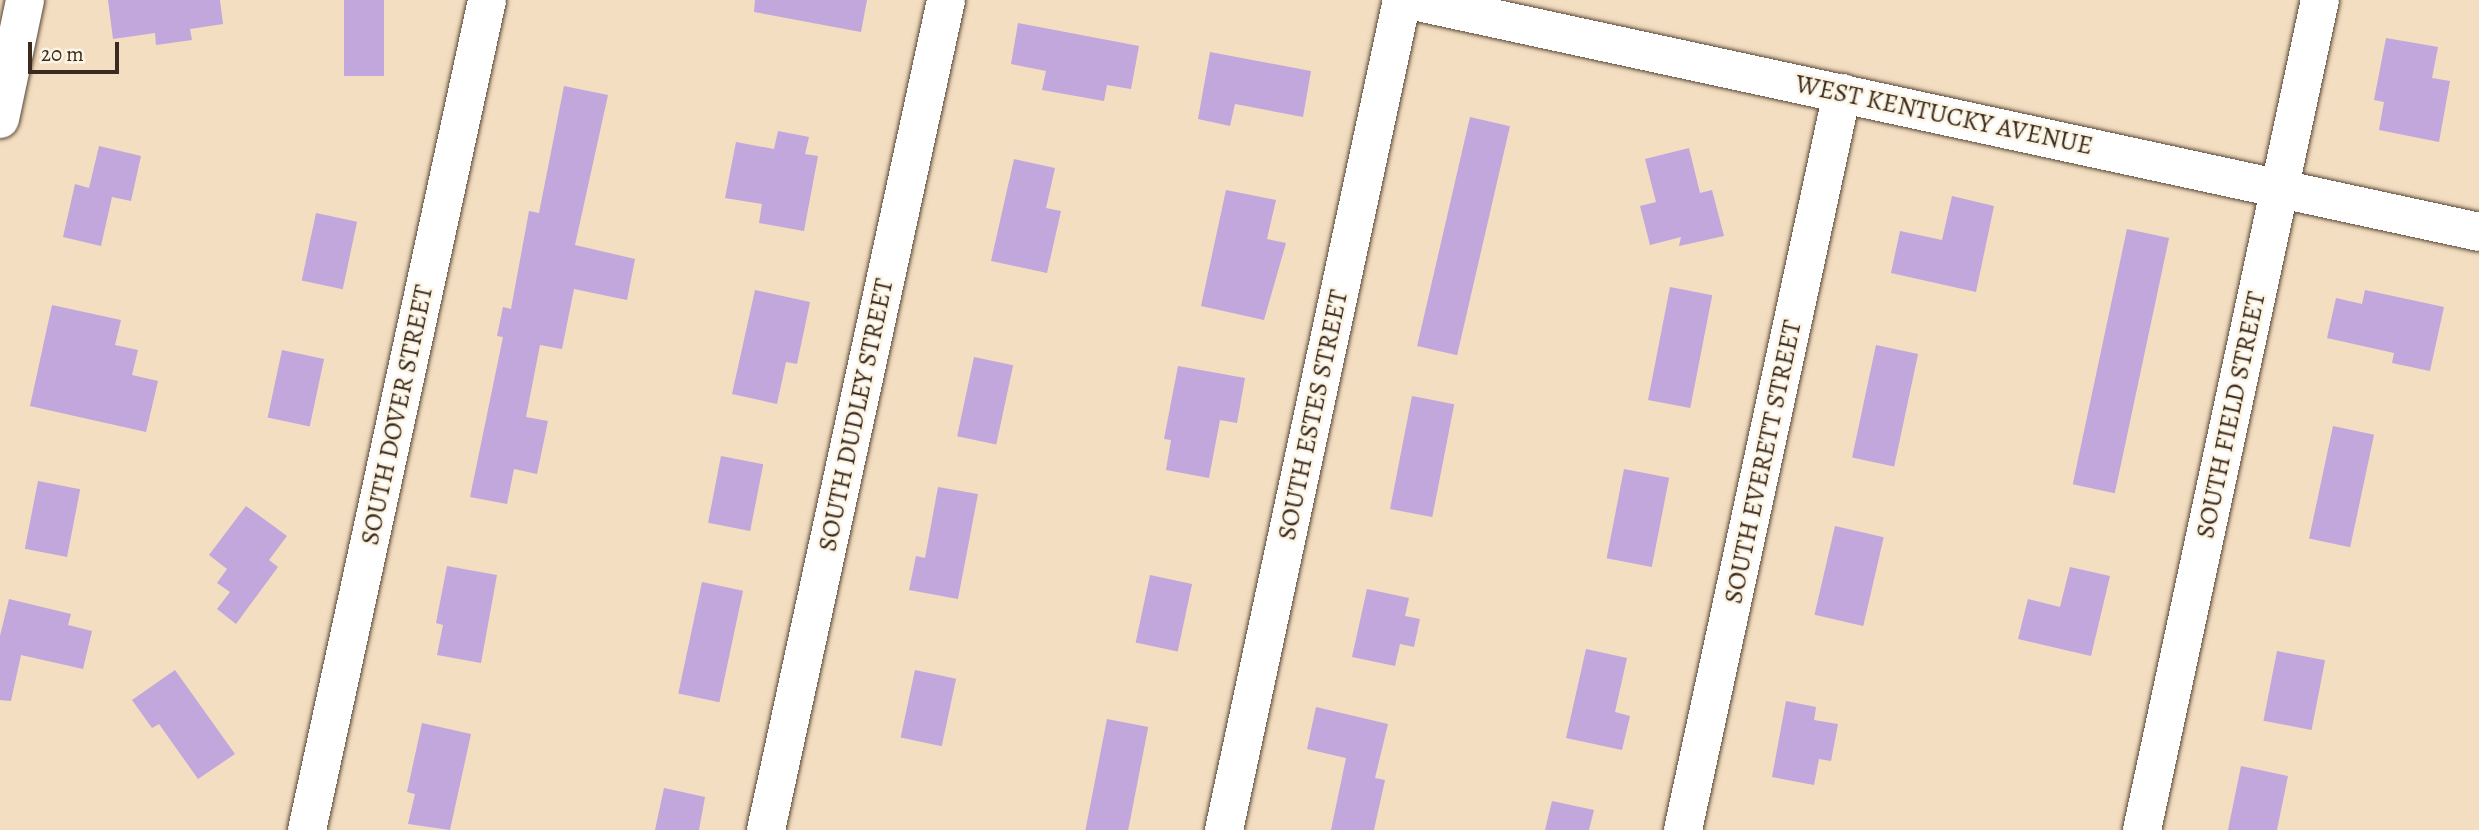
<!DOCTYPE html>
<style>
body{margin:0}
#map{position:relative;width:2479px;height:830px;overflow:hidden;background:#f3dec1;font-family:Alegreya,serif}
div>[style]{position:absolute}
.building>*{inset:0;background:#c1a7dc;transform-origin:0 0}
.roads{filter:drop-shadow(0 0 2px #574536) drop-shadow(0 0 2px #574536)}
.minor>*{height:38px;margin:-19px;padding:0 19px;transform-origin:19px;border-radius:19px;background:#fff}
span{translate:-50% -50%;white-space:nowrap;text-align:center;line-height:1.15;-webkit-text-stroke:5px #fcf5e5;paint-order:stroke}
.street-label{font-size:26px;color:#3b2a1e}
.scale{position:absolute;left:28px;top:42px;width:91px;height:32px;box-sizing:border-box;border:4px solid #3b2a1e;border-top:0;padding-left:9px;font-size:21px;line-height:24px;white-space:nowrap;color:#3b2a1e;-webkit-text-stroke:5px #fcf5e5;paint-order:stroke}
</style>
<div id="map">
<div class="building">
<i style="clip-path:polygon(108px 0,220px 0,223px 24px,190px 29px,192px 40px,156px 45px,155px 33px,113px 39px)"></i>
<i style="left:344px;top:0;width:40px;height:76px"></i>
<i style="clip-path:polygon(755px 0,867px 0,861px 32px,754px 12px)"></i>
<i style="clip-path:polygon(1018px 23px,1139px 46px,1131px 89px,1107px 85px,1104px 101px,1042px 90px,1046px 71px,1011px 64px)"></i>
<i style="clip-path:polygon(2386px 38px,2438px 47px,2432px 78px,2450px 81px,2439px 142px,2379px 130px,2384px 102px,2374px 100px)"></i>
<i style="clip-path:polygon(1210px 52px,1311px 71px,1303px 117px,1235px 104px,1230px 126px,1198px 119px)"></i>
<i style="clip-path:polygon(564px 86px,608px 95px,575px 245px,635px 259px,627px 300px,574px 289px,562px 349px,540px 345px,526px 417px,548px 421px,537px 474px,514px 469px,507px 504px,470px 497px,503px 337px,497px 336px,503px 307px,511px 309px,529px 211px,539px 213px)"></i>
<i style="left:1470px;top:117px;width:41px;height:235px;rotate:13deg"></i>
<i style="clip-path:polygon(778px 131px,809px 137px,805px 154px,818px 156px,804px 231px,759px 223px,762px 204px,725px 198px,736px 142px,774px 149px)"></i>
<i style="clip-path:polygon(99px 146px,141px 156px,131px 201px,112px 197px,101px 246px,63px 237px,75px 184px,89px 188px)"></i>
<i style="clip-path:polygon(1689px 148px,1700px 193px,1712px 190px,1724px 236px,1679px 246px,1681px 237px,1650px 245px,1640px 206px,1656px 202px,1645px 159px)"></i>
<i style="clip-path:polygon(1014px 159px,1055px 168px,1046px 208px,1061px 211px,1047px 273px,991px 261px)"></i>
<i style="clip-path:polygon(1226px 190px,1276px 200px,1267px 239px,1286px 243px,1264px 320px,1201px 306px)"></i>
<i style="clip-path:polygon(1952px 196px,1994px 206px,1976px 292px,1891px 273px,1900px 231px,1942px 240px)"></i>
<i style="left:316px;top:213px;width:42px;height:69px;rotate:12deg"></i>
<i style="left:2127px;top:229px;width:43px;height:261px;rotate:12deg"></i>
<i style="left:1670px;top:287px;width:43px;height:115px;rotate:11deg"></i>
<i style="clip-path:polygon(755px 290px,810px 302px,797px 364px,786px 362px,777px 404px,732px 394px)"></i>
<i style="clip-path:polygon(2365px 290px,2444px 307px,2430px 371px,2392px 363px,2394px 353px,2327px 338px,2336px 298px,2362px 304px)"></i>
<i style="clip-path:polygon(52px 305px,121px 320px,115px 345px,138px 350px,132px 375px,158px 381px,146px 432px,30px 406px)"></i>
<i style="left:1876px;top:345px;width:43px;height:115px;rotate:12deg"></i>
<i style="left:282px;top:350px;width:43px;height:69px;rotate:12deg"></i>
<i style="left:974px;top:357px;width:40px;height:81px;rotate:12deg"></i>
<i style="clip-path:polygon(1178px 366px,1245px 378px,1237px 423px,1220px 420px,1209px 478px,1166px 470px,1171px 440px,1164px 439px)"></i>
<i style="left:1412px;top:396px;width:43px;height:115px;rotate:11deg"></i>
<i style="left:2333px;top:426px;width:42px;height:115px;rotate:12deg"></i>
<i style="left:721px;top:456px;width:43px;height:68px;rotate:11deg"></i>
<i style="left:1624px;top:469px;width:46px;height:91px;rotate:11deg"></i>
<i style="left:38px;top:481px;width:43px;height:69px;rotate:11deg"></i>
<i style="clip-path:polygon(938px 487px,978px 494px,958px 599px,909px 590px,916px 556px,925px 558px)"></i>
<i style="clip-path:polygon(246px 506px,287px 536px,269px 560px,278px 567px,236px 624px,217px 609px,230px 592px,217px 583px,227px 569px,209px 555px)"></i>
<i style="left:1835px;top:526px;width:50px;height:91px;rotate:13deg"></i>
<i style="clip-path:polygon(447px 566px,497px 575px,481px 663px,437px 655px,443px 625px,436px 623px)"></i>
<i style="clip-path:polygon(2070px 567px,2110px 576px,2091px 656px,2018px 639px,2028px 599px,2060px 607px)"></i>
<i style="left:1150px;top:575px;width:43px;height:69px;rotate:12deg"></i>
<i style="left:702px;top:582px;width:42px;height:114px;rotate:12deg"></i>
<i style="clip-path:polygon(1367px 589px,1409px 598px,1405px 616px,1420px 619px,1414px 647px,1400px 644px,1395px 666px,1352px 657px)"></i>
<i style="clip-path:polygon(9px 599px,71px 614px,68px 625px,92px 631px,83px 669px,21px 655px,11px 701px,0 700px,0 636px)"></i>
<i style="clip-path:polygon(1586px 649px,1627px 658px,1615px 712px,1630px 716px,1622px 750px,1566px 738px)"></i>
<i style="left:2277px;top:651px;width:49px;height:71px;rotate:11deg"></i>
<i style="clip-path:polygon(175px 670px,235px 754px,198px 779px,159px 724px,152px 728px,132px 700px)"></i>
<i style="left:915px;top:670px;width:42px;height:69px;rotate:12deg"></i>
<i style="clip-path:polygon(1786px 701px,1816px 707px,1814px 720px,1838px 724px,1831px 761px,1819px 759px,1814px 785px,1772px 777px)"></i>
<i style="clip-path:polygon(1316px 707px,1388px 724px,1375px 778px,1385px 780px,1374px 830px,1331px 830px,1346px 758px,1307px 749px)"></i>
<i style="left:1107px;top:719px;width:42px;height:113px;rotate:11deg"></i>
<i style="clip-path:polygon(422px 723px,471px 734px,450px 830px,408px 824px,415px 794px,407px 792px)"></i>
<i style="clip-path:polygon(2241px 766px,2288px 776px,2277px 830px,2228px 830px)"></i>
<i style="clip-path:polygon(664px 788px,705px 797px,699px 830px,655px 830px)"></i>
<i style="clip-path:polygon(1552px 801px,1594px 810px,1589px 830px,1545px 830px)"></i>
</div>
<div class="roads">
<div class="minor">
<i style="left:1409px;top:0;width:1095px;rotate:12.23deg"></i>
<i style="left:0;top:119px;width:122px;rotate:-78.1deg"></i>
<i style="left:307px;top:830px;width:849px;rotate:-77.76deg"></i>
<i style="left:766px;top:830px;width:849px;rotate:-77.76deg"></i>
<i style="left:1224px;top:830px;width:849px;rotate:-77.9deg"></i>
<i style="left:1683px;top:830px;width:754px;rotate:-77.83deg"></i>
<i style="left:2142px;top:830px;width:849px;rotate:-77.9deg"></i>
</div>
</div>
<div class="street-label">
<span style="left:1944px;top:115px;rotate:12deg">WEST KENTUCKY AVENUE</span>
<span style="left:397px;top:415px;rotate:-78deg">SOUTH DOVER STREET</span>
<span style="left:856px;top:415px;rotate:-78deg">SOUTH DUDLEY STREET</span>
<span style="left:1313px;top:415px;rotate:-78deg">SOUTH ESTES STREET</span>
<span style="left:2231px;top:415px;rotate:-78deg">SOUTH FIELD STREET</span>
<span style="left:1763px;top:462px;rotate:-78deg">SOUTH EVERETT STREET</span>
</div>
<div class="scale">20 m</div>
</div>
